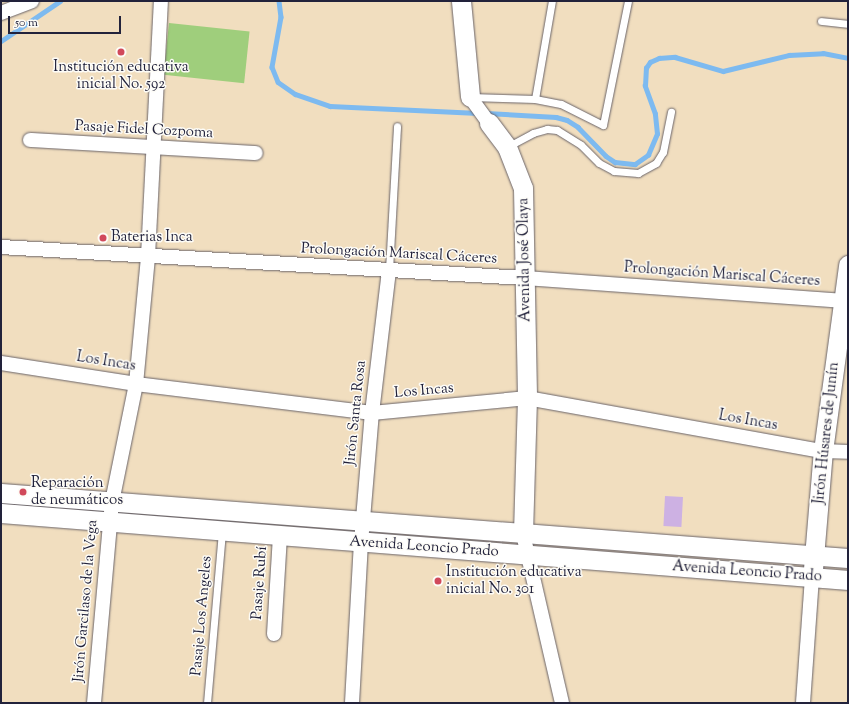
<!DOCTYPE html>
<meta charset="utf-8">
<style>
body{margin:0}
#map{position:relative;width:849px;height:704px;overflow:hidden;background:#f1debf;font-family:"Sorts Mill Goudy",serif}
div>[style]{position:absolute}
.green>*{inset:0;background:#9fce7c;transform-origin:0 0}
.stream>*{height:4.5px;margin:-2.25px;padding:0 2.25px;transform-origin:2.25px;border-radius:2.25px;background:#7dbaf0}
.building>*{inset:0;background:#cdb1e3;transform-origin:0 0}
.roads{filter:drop-shadow(0 0 1px #6a6469) drop-shadow(0 0 1px #6a6469)}
.lane>*{height:7px;margin:-3.5px;padding:0 3.5px;transform-origin:3.5px;border-radius:3.5px;background:#fff}
.street>*{height:14px;margin:-7px;padding:0 7px;transform-origin:7px;border-radius:7px;background:#fff}
.secondary>*{height:19px;margin:-9.5px;padding:0 9.5px;transform-origin:9.5px;border-radius:9.5px;background:#fff}
.dots>*{width:11px;height:11px;translate:-50% -50%;box-sizing:border-box;border:2px solid #fdfcf7;border-radius:50%}
span{translate:-50% -50%;white-space:nowrap;text-align:center;line-height:1.15;-webkit-text-stroke:3px #fdfcf7;paint-order:stroke}
.poi-label{font-size:15px;color:#22223b}
.left{translate:0 -50%;text-align:left}
.street-label{font-size:15px;color:#22223b}
.frame{position:absolute;inset:0;border:2px solid #22223b;pointer-events:none}
.scale{position:absolute;left:8px;top:16px;width:113px;height:18px;box-sizing:border-box;border:2px solid #22223b;border-top:0;padding-left:5px;font-size:12px;line-height:14px;white-space:nowrap;color:#22223b;-webkit-text-stroke:3px #fdfcf7;paint-order:stroke}
</style>
<div id="map">
<div class="green">
<i style="left:169px;top:23px;width:81px;height:52px;rotate:6deg"></i>
</div>
<div class="stream">
<i style="left:279px;top:1px;width:16px;rotate:83deg"></i>
<i style="left:281px;top:17px;width:51px;rotate:100.2deg"></i>
<i style="left:272px;top:67px;width:16px;rotate:68deg"></i>
<i style="left:278px;top:82px;width:21px;rotate:35deg"></i>
<i style="left:295px;top:94px;width:37px;rotate:19deg"></i>
<i style="left:330px;top:106px;width:148px;rotate:2.7deg"></i>
<i style="left:1px;top:41px;width:71px;rotate:-34.1deg"></i>
<i style="left:486px;top:113px;width:70px;rotate:3.3deg"></i>
<i style="left:556px;top:117px;width:11px;rotate:15deg"></i>
<i style="left:567px;top:120px;width:13px;rotate:32deg"></i>
<i style="left:578px;top:127px;width:40px;rotate:46deg"></i>
<i style="left:606px;top:156px;width:11px;rotate:34deg"></i>
<i style="left:615px;top:162px;width:20px;rotate:6deg"></i>
<i style="left:635px;top:164px;width:16px;rotate:-35deg"></i>
<i style="left:648px;top:155px;width:23px;rotate:-67deg"></i>
<i style="left:657px;top:134px;width:20px;rotate:-96deg"></i>
<i style="left:655px;top:114px;width:30px;rotate:-110deg"></i>
<i style="left:645px;top:86px;width:18px;rotate:-87deg"></i>
<i style="left:646px;top:68px;width:7px;rotate:-56deg"></i>
<i style="left:650px;top:62px;width:10px;rotate:-24deg"></i>
<i style="left:659px;top:58px;width:16px;rotate:-4deg"></i>
<i style="left:675px;top:57px;width:50px;rotate:16.3deg"></i>
<i style="left:723px;top:71px;width:68px;rotate:-13.6deg"></i>
<i style="left:789px;top:55px;width:34px;rotate:-3deg"></i>
<i style="left:823px;top:53px;width:25px;rotate:11deg"></i>
</div>
<div class="building">
<i style="left:665px;top:496px;width:18px;height:30px;rotate:3deg"></i>
</div>
<div class="roads">
<div class="lane">
<i style="left:821px;top:21px;width:27px;rotate:6deg"></i>
<i style="left:470px;top:97px;width:65px;rotate:1.8deg"></i>
<i style="left:535px;top:99px;width:26px;rotate:11deg"></i>
<i style="left:561px;top:104px;width:47px;rotate:26.6deg"></i>
<i style="left:603px;top:125px;width:126px;rotate:-78.6deg"></i>
<i style="left:535px;top:99px;width:99px;rotate:-80.2deg"></i>
<i style="left:507px;top:147px;width:30px;rotate:-28deg"></i>
<i style="left:533px;top:133px;width:15px;rotate:-16deg"></i>
<i style="left:547px;top:129px;width:10px;rotate:6deg"></i>
<i style="left:557px;top:130px;width:28px;rotate:32deg"></i>
<i style="left:581px;top:145px;width:25px;rotate:45deg"></i>
<i style="left:599px;top:163px;width:17px;rotate:28deg"></i>
<i style="left:614px;top:171px;width:24px;rotate:5deg"></i>
<i style="left:638px;top:173px;width:21px;rotate:-29deg"></i>
<i style="left:656px;top:163px;width:13px;rotate:-58deg"></i>
<i style="left:663px;top:152px;width:41px;rotate:-78.7deg"></i>
<i style="left:389px;top:270px;width:144px;rotate:-86.8deg"></i>
<i style="left:207px;top:703px;width:172px;rotate:-85deg"></i>
</div>
<div class="street">
<i style="left:1px;top:13px;width:33px;rotate:-21deg"></i>
<i style="left:470px;top:97px;width:32px;rotate:54deg"></i>
<i style="left:30px;top:140px;width:226px;rotate:3.3deg"></i>
<i style="left:1px;top:247px;width:525px;rotate:3.39deg"></i>
<i style="left:525px;top:278px;width:324px;rotate:4.1deg"></i>
<i style="left:1px;top:363px;width:137px;rotate:8.8deg"></i>
<i style="left:136px;top:384px;width:238px;rotate:7deg"></i>
<i style="left:372px;top:413px;width:156px;rotate:-5.5deg"></i>
<i style="left:527px;top:398px;width:301px;rotate:10.2deg"></i>
<i style="left:823px;top:451px;width:25px;rotate:2deg"></i>
<i style="left:523px;top:534px;width:173px;rotate:77deg"></i>
<i style="left:274px;top:634px;width:99px;rotate:-86.5deg"></i>
<i style="left:94px;top:703px;width:202px;rotate:-84.9deg"></i>
<i style="left:112px;top:502px;width:120px;rotate:-78.5deg"></i>
<i style="left:136px;top:384px;width:129px;rotate:-84.6deg"></i>
<i style="left:148px;top:256px;width:255px;rotate:-87.1deg"></i>
<i style="left:352px;top:703px;width:160px;rotate:-86.8deg"></i>
<i style="left:361px;top:543px;width:130px;rotate:-85.2deg"></i>
<i style="left:372px;top:413px;width:144px;rotate:-83.2deg"></i>
<i style="left:803px;top:703px;width:126px;rotate:-85.9deg"></i>
</div>
<div class="secondary">
<i style="left:461px;top:1px;width:96px;rotate:84.6deg"></i>
<i style="left:489px;top:123px;width:30px;rotate:53deg"></i>
<i style="left:507px;top:147px;width:44px;rotate:68.7deg"></i>
<i style="left:523px;top:188px;width:210px;rotate:88.9deg"></i>
<i style="left:527px;top:398px;width:136px;rotate:91.7deg"></i>
<i style="left:1px;top:493px;width:849px;rotate:4.39deg"></i>
<i style="left:1px;top:513px;width:850px;rotate:4.52deg"></i>
<i style="left:813px;top:569px;width:118px;rotate:-85.2deg"></i>
<i style="left:823px;top:451px;width:188px;rotate:-82.3deg"></i>
</div>
</div>
<div class="dots">
<i style="left:121px;top:52px;background:#d1495b"></i>
<i style="left:103px;top:238px;background:#d1495b"></i>
<i style="left:23px;top:492px;background:#d1495b"></i>
<i style="left:438px;top:581px;background:#d1495b"></i>
</div>
<div class="poi-label">
<span style="left:121px;top:76px">Institución educativa<br>inicial No. 592</span>
<span class="left" style="left:111px;top:238px">Baterias Inca</span>
<span class="left" style="left:31px;top:492px">Reparación<br>de neumáticos</span>
<span class="left" style="left:446px;top:581px">Institución educativa<br>inicial No. 301</span>
</div>
<div class="street-label">
<span style="left:144px;top:130px;rotate:3deg">Pasaje Fidel Cozpoma</span>
<span style="left:399px;top:254px;rotate:3deg">Prolongación Mariscal Cáceres</span>
<span style="left:525px;top:260px;rotate:-91deg">Avenida José Olaya</span>
<span style="left:722px;top:275px;rotate:4deg">Prolongación Mariscal Cáceres</span>
<span style="left:106px;top:362px;rotate:9deg">Los Incas</span>
<span style="left:424px;top:391px;rotate:-5deg">Los Incas</span>
<span style="left:356px;top:413px;rotate:-84deg">Jirón Santa Rosa</span>
<span style="left:748px;top:421px;rotate:10deg">Los Incas</span>
<span style="left:827px;top:433px;rotate:-84deg">Jirón Húsares de Junín</span>
<span style="left:424px;top:547px;rotate:4deg">Avenida Leoncio Prado</span>
<span style="left:747px;top:572px;rotate:4deg">Avenida Leoncio Prado</span>
<span style="left:260px;top:583px;rotate:-86deg">Pasaje Rubí</span>
<span style="left:86px;top:601px;rotate:-85deg">Jirón Garcilaso de la Vega</span>
<span style="left:202px;top:616px;rotate:-85deg">Pasaje Los Angeles</span>
</div>
<div class="frame"></div>
<div class="scale">50 m</div>
</div>
